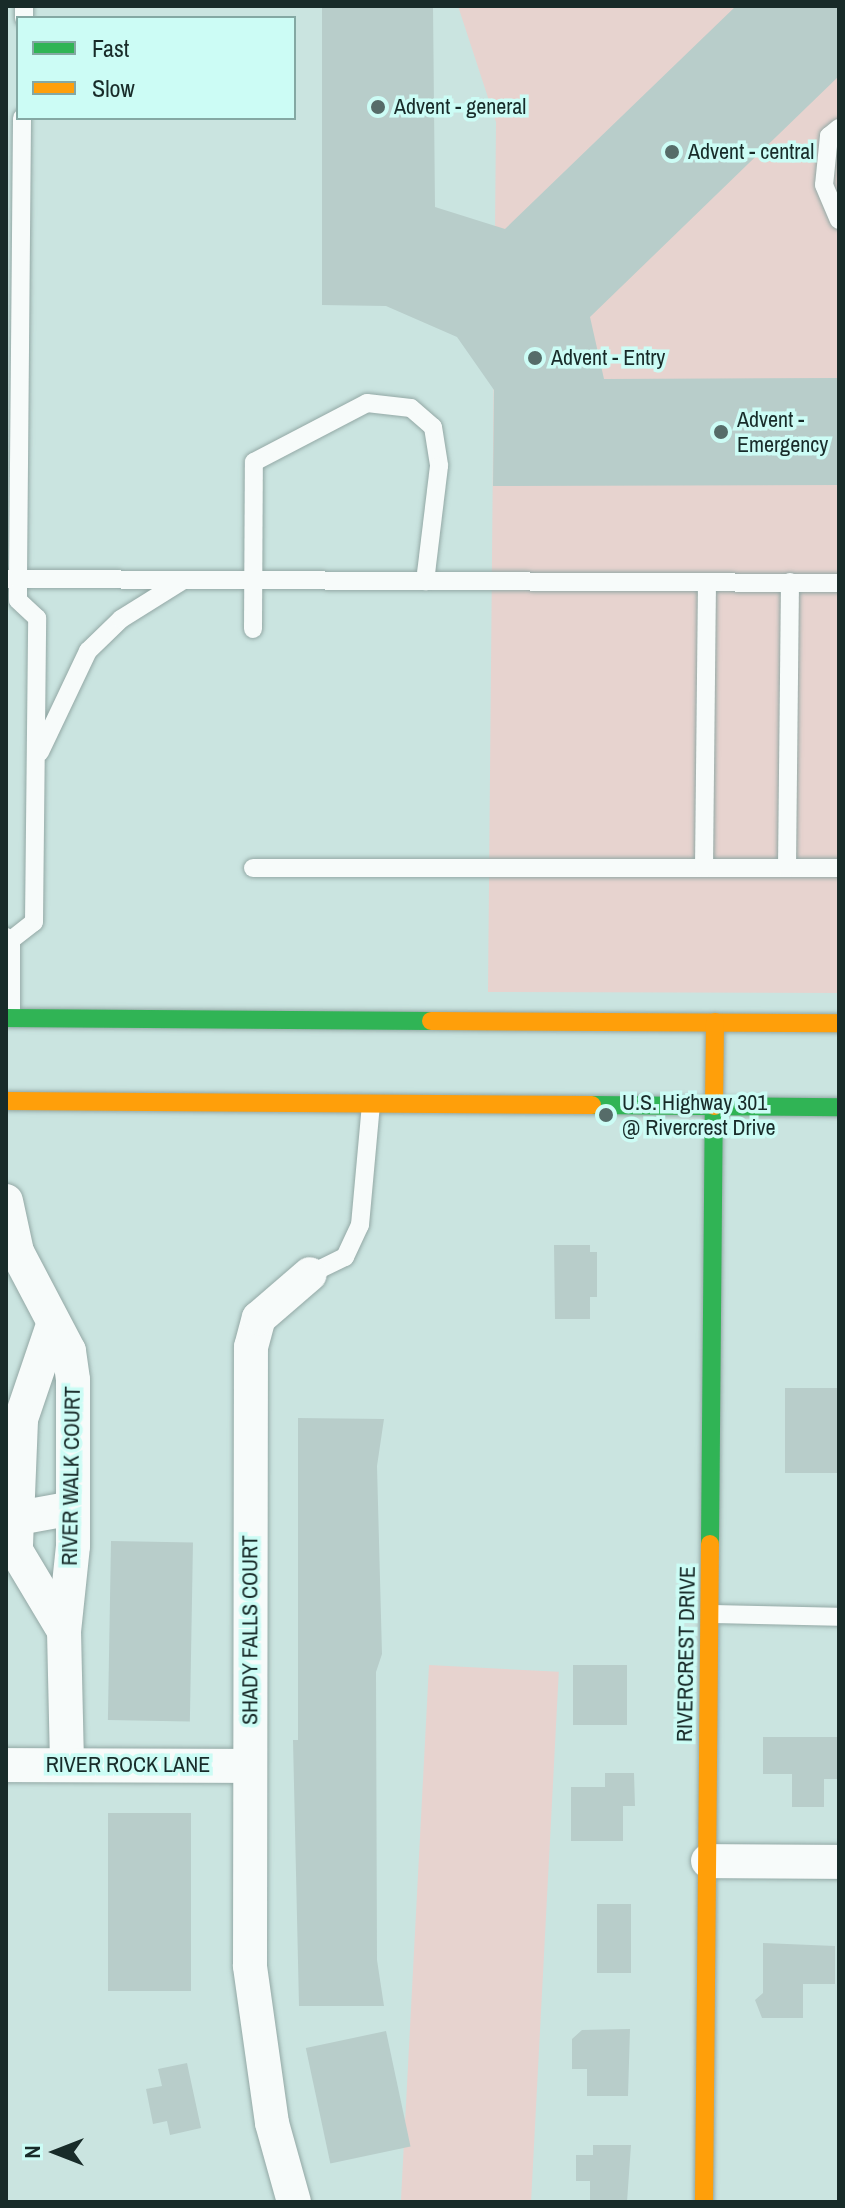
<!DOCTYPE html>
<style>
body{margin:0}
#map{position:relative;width:845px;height:2208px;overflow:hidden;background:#cae4e0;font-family:"Archivo Narrow",sans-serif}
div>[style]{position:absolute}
.green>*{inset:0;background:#e7d3cf;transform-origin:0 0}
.building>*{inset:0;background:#b8cdca;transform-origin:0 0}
.roads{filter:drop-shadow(0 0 2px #93a8a5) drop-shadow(0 0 2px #93a8a5)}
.lane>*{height:18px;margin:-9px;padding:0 9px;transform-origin:9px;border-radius:9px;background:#f7fbfa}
.street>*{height:34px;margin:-17px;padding:0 17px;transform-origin:17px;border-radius:17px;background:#f7fbfa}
.fast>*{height:18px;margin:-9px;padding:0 9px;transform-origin:9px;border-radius:9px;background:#30b455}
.slow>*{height:18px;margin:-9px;padding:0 9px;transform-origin:9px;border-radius:9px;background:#ff9f0a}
.dots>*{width:22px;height:22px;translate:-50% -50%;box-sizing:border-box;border:4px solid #ccfcf5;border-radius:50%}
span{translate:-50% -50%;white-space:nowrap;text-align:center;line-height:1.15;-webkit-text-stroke:7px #ccfcf5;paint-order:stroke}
.poi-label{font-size:22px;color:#182b29}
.left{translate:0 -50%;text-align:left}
.street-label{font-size:22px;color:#182b29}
.frame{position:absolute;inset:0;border:8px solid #182b29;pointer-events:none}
.legend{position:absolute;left:16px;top:16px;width:280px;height:104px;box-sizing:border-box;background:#ccfcf5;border:2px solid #84a8a3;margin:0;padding:10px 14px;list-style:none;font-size:24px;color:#182b29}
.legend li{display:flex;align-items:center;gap:16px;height:40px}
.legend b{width:40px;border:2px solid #84a8a3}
.north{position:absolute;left:16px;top:2112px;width:80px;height:80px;-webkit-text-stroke:6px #ccfcf5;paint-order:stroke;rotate:270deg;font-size:22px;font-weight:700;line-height:32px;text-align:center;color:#182b29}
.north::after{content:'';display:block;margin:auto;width:28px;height:36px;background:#182b29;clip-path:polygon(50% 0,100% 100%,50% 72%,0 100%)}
</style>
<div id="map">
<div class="green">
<i style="clip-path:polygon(458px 6px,839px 6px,839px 993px,488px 992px,496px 122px)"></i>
<i style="left:429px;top:1665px;width:130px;height:537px;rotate:3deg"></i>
</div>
<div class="building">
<i style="clip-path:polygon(322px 6px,433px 6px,435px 207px,505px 229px,736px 6px,839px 6px,839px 76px,590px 317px,604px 379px,839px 378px,839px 485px,493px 486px,494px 390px,457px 337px,386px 306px,322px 305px)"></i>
<i style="clip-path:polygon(554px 1245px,590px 1245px,590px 1252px,597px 1252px,597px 1297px,590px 1297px,590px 1319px,555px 1319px)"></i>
<i style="left:785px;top:1388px;width:52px;height:85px"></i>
<i style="clip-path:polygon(298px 1418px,384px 1419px,377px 1466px,382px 1654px,376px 1672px,377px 1960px,384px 2006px,299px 2006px,293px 1740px,298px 1740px)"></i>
<i style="left:111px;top:1541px;width:82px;height:179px;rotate:1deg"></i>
<i style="left:573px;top:1665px;width:54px;height:60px"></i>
<i style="clip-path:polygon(763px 1737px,839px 1737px,839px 1779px,824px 1779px,824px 1807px,792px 1807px,792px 1774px,763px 1774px)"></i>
<i style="clip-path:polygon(605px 1773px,634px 1773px,635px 1806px,623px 1806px,623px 1841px,571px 1841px,571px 1787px,605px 1787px)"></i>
<i style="left:108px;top:1813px;width:83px;height:178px"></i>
<i style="left:597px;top:1904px;width:34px;height:69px"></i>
<i style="clip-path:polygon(763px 1943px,835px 1946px,835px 1984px,803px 1984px,803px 2018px,762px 2018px,755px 2000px,763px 1993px)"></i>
<i style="clip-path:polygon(630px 2029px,628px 2096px,587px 2096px,587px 2069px,572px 2069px,572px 2039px,582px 2030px)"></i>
<i style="left:386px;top:2031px;width:118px;height:82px;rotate:78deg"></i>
<i style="clip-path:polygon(187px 2063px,201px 2128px,170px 2135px,167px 2121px,153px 2124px,146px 2089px,162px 2086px,158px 2069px)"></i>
<i style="clip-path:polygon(593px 2145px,631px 2145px,627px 2202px,590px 2202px,590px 2181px,576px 2181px,576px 2155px,593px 2155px)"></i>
</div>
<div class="roads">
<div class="lane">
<i style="left:24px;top:18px;width:12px;rotate:-90deg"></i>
<i style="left:839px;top:128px;width:13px;rotate:141deg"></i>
<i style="left:829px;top:136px;width:49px;rotate:95.8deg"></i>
<i style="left:824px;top:185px;width:38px;rotate:67deg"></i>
<i style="left:6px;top:579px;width:12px"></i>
<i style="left:18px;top:579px;width:461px;rotate:-89.5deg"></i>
<i style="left:253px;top:629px;width:167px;rotate:-89.7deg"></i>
<i style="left:254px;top:462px;width:127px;rotate:-27.6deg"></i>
<i style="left:367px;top:403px;width:44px;rotate:6.5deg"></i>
<i style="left:411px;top:408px;width:29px;rotate:41deg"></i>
<i style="left:433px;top:427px;width:39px;rotate:81deg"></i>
<i style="left:439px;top:466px;width:116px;rotate:96.9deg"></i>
<i style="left:40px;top:752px;width:112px;rotate:-64.6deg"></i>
<i style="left:88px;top:651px;width:46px;rotate:-44.1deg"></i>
<i style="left:121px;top:619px;width:72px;rotate:-31.9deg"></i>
<i style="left:253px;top:868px;width:586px"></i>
<i style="left:704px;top:868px;width:286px;rotate:-89.4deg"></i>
<i style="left:787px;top:868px;width:286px;rotate:-89.4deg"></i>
<i style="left:6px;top:937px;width:6px;rotate:31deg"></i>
<i style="left:11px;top:940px;width:29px;rotate:-38deg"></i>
<i style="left:34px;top:922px;width:304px;rotate:-89.4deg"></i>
<i style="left:37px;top:618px;width:26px;rotate:-137deg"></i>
<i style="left:18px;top:600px;width:21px;rotate:-90deg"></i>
<i style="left:18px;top:579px;width:821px;rotate:0.28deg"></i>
<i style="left:11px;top:1018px;width:78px;rotate:-90deg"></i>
<i style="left:310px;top:1274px;width:39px;rotate:-26deg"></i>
<i style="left:345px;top:1257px;width:35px;rotate:-65deg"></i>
<i style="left:360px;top:1225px;width:121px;rotate:-84.8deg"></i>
<i style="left:711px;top:1614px;width:128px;rotate:1.3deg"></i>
</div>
<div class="street">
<i style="left:6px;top:1201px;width:52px;rotate:77.8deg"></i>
<i style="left:17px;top:1252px;width:112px;rotate:62.3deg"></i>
<i style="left:69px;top:1351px;width:29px;rotate:82deg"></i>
<i style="left:73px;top:1380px;width:166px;rotate:90deg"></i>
<i style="left:73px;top:1546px;width:85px;rotate:96deg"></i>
<i style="left:64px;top:1631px;width:134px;rotate:88.7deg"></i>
<i style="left:6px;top:1438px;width:24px;rotate:-52deg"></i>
<i style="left:21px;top:1419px;width:99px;rotate:-71.2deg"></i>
<i style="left:13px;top:1519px;width:61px;rotate:-10.4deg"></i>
<i style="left:6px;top:1534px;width:113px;rotate:59.1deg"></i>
<i style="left:16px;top:1545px;width:126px;rotate:-87.7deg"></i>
<i style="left:6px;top:1765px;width:244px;rotate:0.2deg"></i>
<i style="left:708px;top:1861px;width:131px;rotate:0.4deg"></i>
<i style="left:294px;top:2202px;width:82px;rotate:-105.6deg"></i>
<i style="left:272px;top:2123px;width:159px;rotate:-98deg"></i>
<i style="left:250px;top:1966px;width:619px;rotate:-89.91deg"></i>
<i style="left:251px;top:1347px;width:30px;rotate:-75deg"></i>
<i style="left:259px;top:1318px;width:67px;rotate:-40.8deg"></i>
</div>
<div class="fast">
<i style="left:6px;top:1018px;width:425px;rotate:0.4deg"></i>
<i style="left:592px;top:1105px;width:247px;rotate:0.5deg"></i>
<i style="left:710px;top:1544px;width:438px;rotate:-89.5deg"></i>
</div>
<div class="slow">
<i style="left:431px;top:1021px;width:408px;rotate:0.3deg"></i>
<i style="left:6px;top:1101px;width:586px;rotate:0.39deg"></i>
<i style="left:714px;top:1106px;width:84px;rotate:-89.3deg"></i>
<i style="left:704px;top:2202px;width:658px;rotate:-89.48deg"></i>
</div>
</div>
<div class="dots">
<i style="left:378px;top:107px;background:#566c69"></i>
<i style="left:672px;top:152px;background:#566c69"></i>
<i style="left:535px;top:358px;background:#566c69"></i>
<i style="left:721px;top:432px;background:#566c69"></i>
<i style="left:606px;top:1115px;background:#566c69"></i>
</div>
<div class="poi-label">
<span class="left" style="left:394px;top:107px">Advent - general</span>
<span class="left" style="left:688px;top:152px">Advent - central</span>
<span class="left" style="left:551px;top:358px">Advent - Entry</span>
<span class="left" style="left:737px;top:432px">Advent -<br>Emergency</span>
<span class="left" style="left:622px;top:1115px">U.S. Highway 301<br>@ Rivercrest Drive</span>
</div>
<div class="street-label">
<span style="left:71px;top:1476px;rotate:-89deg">RIVER WALK COURT</span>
<span style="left:250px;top:1630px;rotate:-90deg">SHADY FALLS COURT</span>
<span style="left:686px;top:1654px;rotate:-89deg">RIVERCREST DRIVE</span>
<span style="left:128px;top:1765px">RIVER ROCK LANE</span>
</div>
<div class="frame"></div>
<ul class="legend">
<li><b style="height:10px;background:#30b455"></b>Fast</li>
<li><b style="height:10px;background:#ff9f0a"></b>Slow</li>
</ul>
<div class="north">N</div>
</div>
